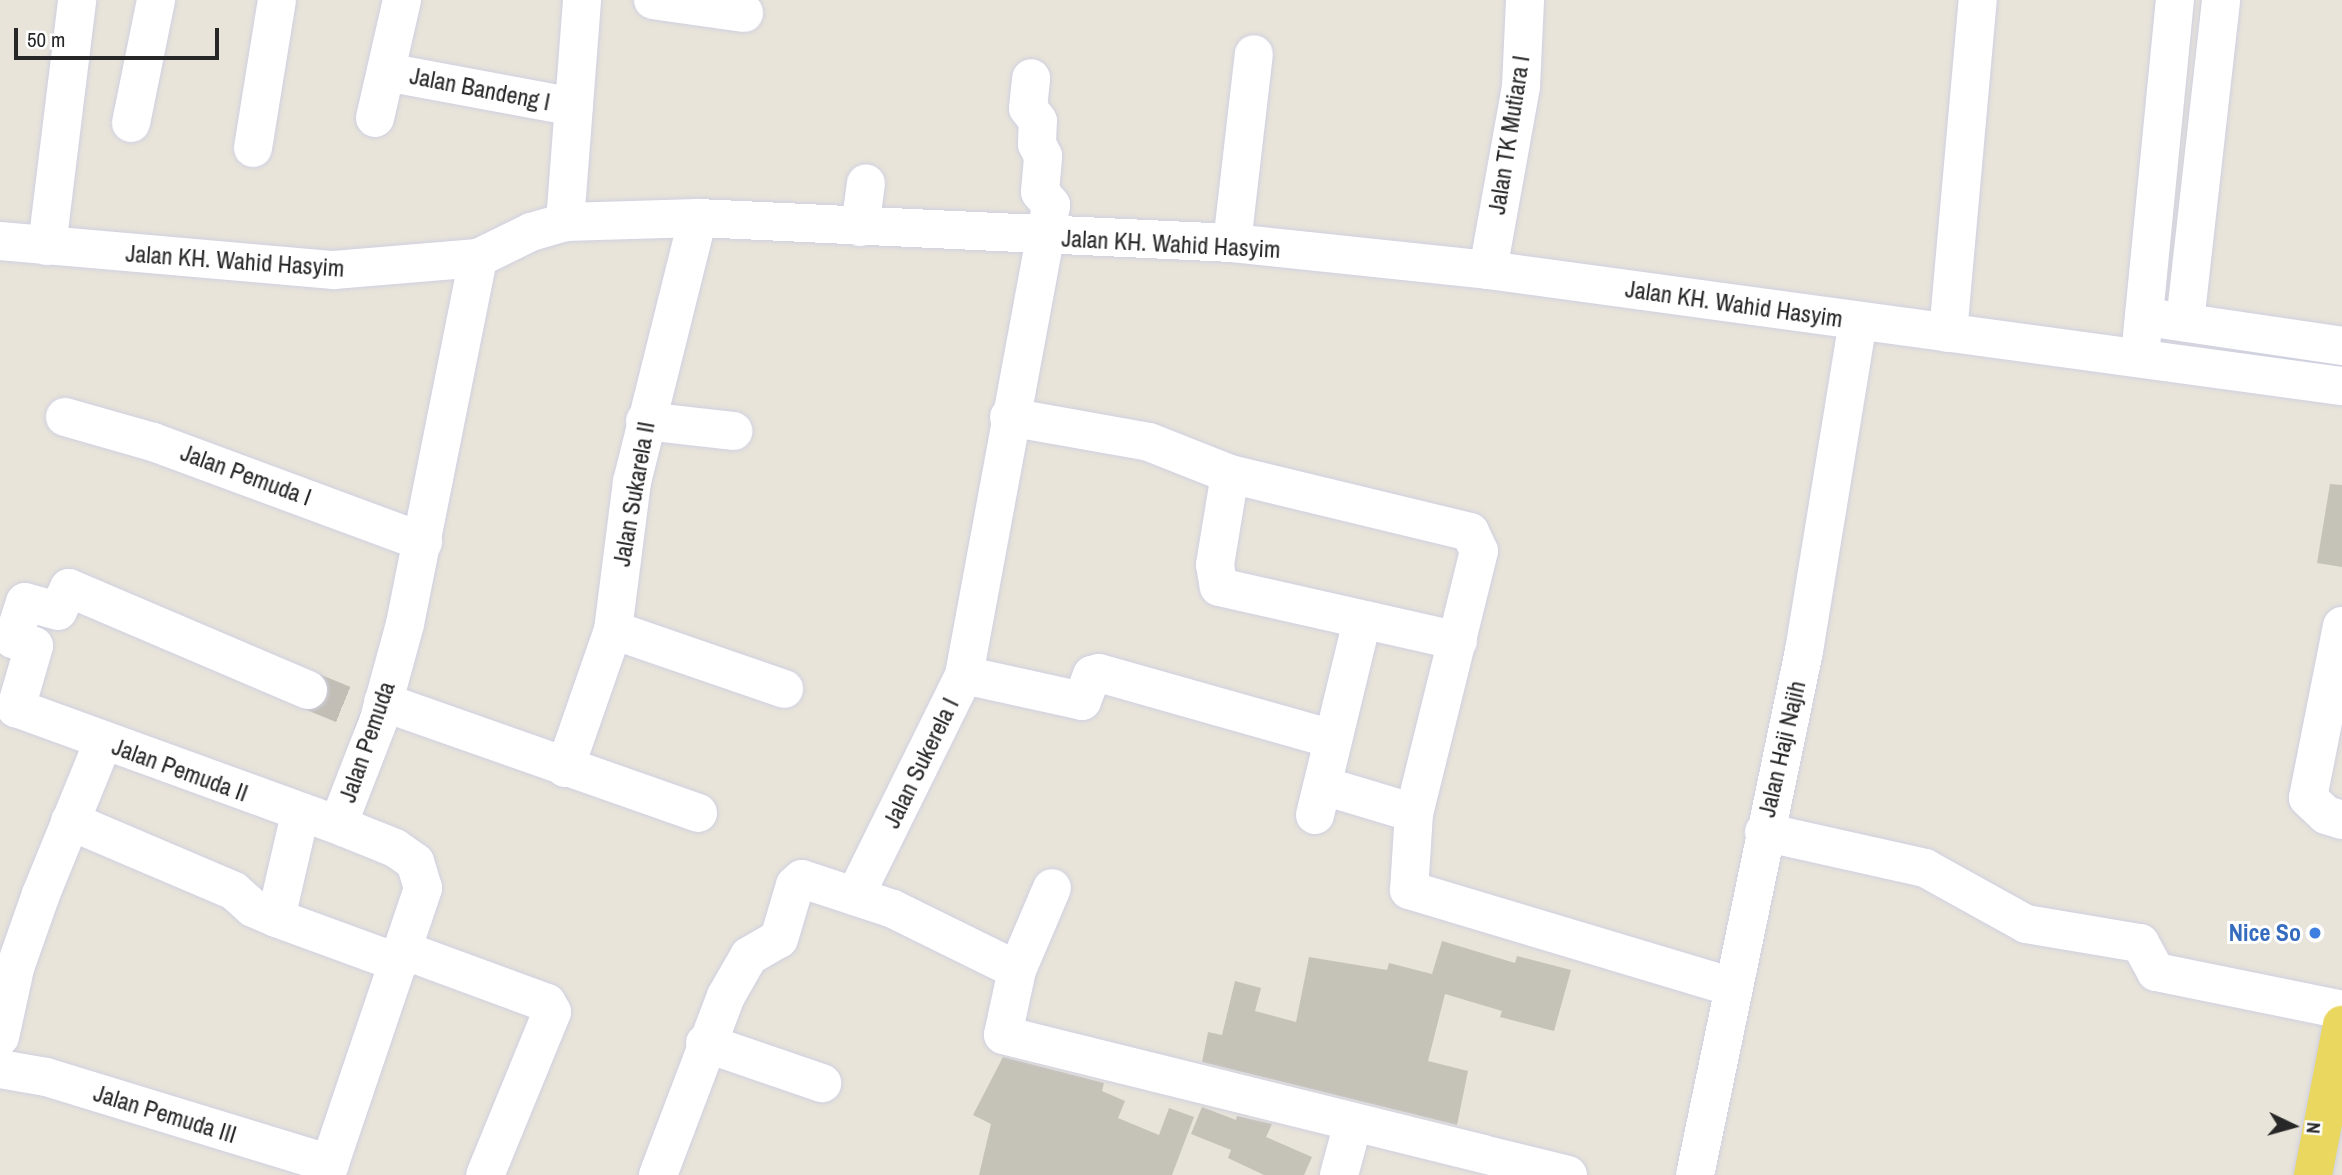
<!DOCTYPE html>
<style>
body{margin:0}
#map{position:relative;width:2342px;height:1175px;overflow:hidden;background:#e9e4d9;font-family:"Archivo Narrow",sans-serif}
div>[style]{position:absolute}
.building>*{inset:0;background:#c5c2b8}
.minor-tunnel>*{height:38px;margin-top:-19px;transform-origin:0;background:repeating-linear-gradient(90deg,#c2beb5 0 38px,transparent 0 57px)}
.roads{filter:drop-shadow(0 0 2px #cfd0e0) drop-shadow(0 0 2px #cfd0e0)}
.minor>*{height:38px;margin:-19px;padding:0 19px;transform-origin:19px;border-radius:19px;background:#fff}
.major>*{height:38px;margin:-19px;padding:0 19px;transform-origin:19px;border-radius:19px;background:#e9d75f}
.dots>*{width:19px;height:19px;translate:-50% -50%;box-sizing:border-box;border:4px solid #fff;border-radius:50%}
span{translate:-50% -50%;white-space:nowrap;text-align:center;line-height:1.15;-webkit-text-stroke:6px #fff;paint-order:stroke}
.street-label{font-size:24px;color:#272727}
.shop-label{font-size:24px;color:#366cbe;font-weight:700}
.right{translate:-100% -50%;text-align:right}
.north{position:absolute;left:2258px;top:1091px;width:70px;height:70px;-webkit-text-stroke:5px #fff;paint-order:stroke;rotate:95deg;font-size:19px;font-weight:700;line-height:28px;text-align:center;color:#272727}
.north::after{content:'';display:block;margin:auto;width:24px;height:32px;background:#272727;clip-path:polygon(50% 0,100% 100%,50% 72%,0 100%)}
.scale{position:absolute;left:14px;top:28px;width:205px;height:32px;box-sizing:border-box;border:4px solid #272727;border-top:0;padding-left:9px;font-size:21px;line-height:24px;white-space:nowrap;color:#272727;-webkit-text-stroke:5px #fff;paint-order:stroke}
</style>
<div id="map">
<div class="building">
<i style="clip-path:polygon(2330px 484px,2342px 485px,2342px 567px,2317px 563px)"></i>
<i style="clip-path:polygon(1442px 941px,1515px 963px,1517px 956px,1571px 970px,1554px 1031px,1500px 1017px,1502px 1011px,1445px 994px,1428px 1061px,1468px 1071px,1457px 1125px,1202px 1062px,1208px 1032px,1222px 1035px,1235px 981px,1261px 988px,1255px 1011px,1296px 1022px,1309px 957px,1387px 970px,1389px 963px,1432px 974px)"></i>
<i style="clip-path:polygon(1003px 1057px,1104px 1083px,1102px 1091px,1125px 1101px,1118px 1118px,1159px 1135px,1169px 1108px,1194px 1117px,1172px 1175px,979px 1175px,991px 1124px,973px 1115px)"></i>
<i style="clip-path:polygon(1202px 1107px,1236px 1120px,1237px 1116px,1272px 1124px,1266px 1137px,1312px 1157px,1304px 1175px,1264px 1175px,1228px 1158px,1231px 1150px,1191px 1134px)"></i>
</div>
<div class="minor-tunnel">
<i style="left:308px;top:690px;width:68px;rotate:22.4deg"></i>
</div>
<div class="roads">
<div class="minor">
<i style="left:653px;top:0;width:92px;rotate:8.1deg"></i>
<i style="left:386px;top:72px;width:191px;rotate:10.5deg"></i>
<i style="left:375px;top:118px;width:121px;rotate:-77.1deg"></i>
<i style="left:131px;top:123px;width:126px;rotate:-78.5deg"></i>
<i style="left:253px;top:148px;width:150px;rotate:-80.8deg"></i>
<i style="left:565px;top:222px;width:223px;rotate:-85.6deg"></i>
<i style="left:860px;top:227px;width:44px;rotate:-82.2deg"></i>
<i style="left:0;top:241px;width:335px;rotate:5deg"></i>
<i style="left:334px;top:270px;width:144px;rotate:-4.8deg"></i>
<i style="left:478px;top:258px;width:59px;rotate:-26.1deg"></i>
<i style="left:531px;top:232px;width:35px;rotate:-16deg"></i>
<i style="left:565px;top:222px;width:133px;rotate:-1.7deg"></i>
<i style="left:698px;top:218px;width:535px;rotate:2.68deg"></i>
<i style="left:1232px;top:243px;width:257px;rotate:6deg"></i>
<i style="left:1488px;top:270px;width:862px;rotate:7.74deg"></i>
<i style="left:1232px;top:243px;width:190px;rotate:-83.4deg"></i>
<i style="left:47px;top:246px;width:248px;rotate:-83deg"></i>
<i style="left:1488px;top:270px;width:187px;rotate:-79.8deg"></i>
<i style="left:1521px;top:86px;width:86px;rotate:-87.3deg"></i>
<i style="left:2160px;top:319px;width:184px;rotate:8.4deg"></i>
<i style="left:2185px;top:322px;width:324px;rotate:-83.6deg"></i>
<i style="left:1948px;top:333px;width:334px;rotate:-84.9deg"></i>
<i style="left:2140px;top:356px;width:358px;rotate:-84.4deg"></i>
<i style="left:65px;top:417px;width:91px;rotate:15.9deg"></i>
<i style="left:153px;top:442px;width:288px;rotate:20.3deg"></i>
<i style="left:1009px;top:417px;width:142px;rotate:10.1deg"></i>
<i style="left:1149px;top:442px;width:87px;rotate:21.6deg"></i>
<i style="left:1230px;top:474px;width:247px;rotate:13.6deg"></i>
<i style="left:1470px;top:532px;width:21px;rotate:65deg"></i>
<i style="left:1479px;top:551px;width:270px;rotate:103.9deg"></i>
<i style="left:1414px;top:813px;width:77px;rotate:93.7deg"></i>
<i style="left:1409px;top:890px;width:337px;rotate:16.7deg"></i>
<i style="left:645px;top:421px;width:89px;rotate:6.5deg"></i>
<i style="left:1230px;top:474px;width:92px;rotate:99.4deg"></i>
<i style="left:1215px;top:565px;width:22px;rotate:80deg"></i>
<i style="left:1219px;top:587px;width:245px;rotate:12.7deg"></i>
<i style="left:2342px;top:626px;width:175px;rotate:101.2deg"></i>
<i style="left:2308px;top:798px;width:25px;rotate:43deg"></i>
<i style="left:2326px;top:815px;width:17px;rotate:17deg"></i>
<i style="left:613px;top:630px;width:181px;rotate:19deg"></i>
<i style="left:964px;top:675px;width:121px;rotate:12.4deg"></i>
<i style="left:1082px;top:701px;width:28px;rotate:-69deg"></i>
<i style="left:1092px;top:675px;width:7px;rotate:-16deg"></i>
<i style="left:1099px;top:673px;width:242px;rotate:15.8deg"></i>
<i style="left:308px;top:690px;width:260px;rotate:-156.9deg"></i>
<i style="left:69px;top:588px;width:25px;rotate:116deg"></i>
<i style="left:58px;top:611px;width:34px;rotate:-165deg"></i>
<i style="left:25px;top:602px;width:39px;rotate:108deg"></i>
<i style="left:13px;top:639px;width:22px;rotate:18deg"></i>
<i style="left:34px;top:646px;width:65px;rotate:106.2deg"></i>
<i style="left:16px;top:708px;width:350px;rotate:20deg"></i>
<i style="left:383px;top:702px;width:334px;rotate:19.4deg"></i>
<i style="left:565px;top:768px;width:146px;rotate:-70.8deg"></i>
<i style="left:613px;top:630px;width:149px;rotate:-82.7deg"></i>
<i style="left:632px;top:482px;width:272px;rotate:-76deg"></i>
<i style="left:1324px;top:786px;width:94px;rotate:16.7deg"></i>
<i style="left:1315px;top:815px;width:201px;rotate:-76.4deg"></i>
<i style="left:70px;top:821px;width:178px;rotate:23.1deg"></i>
<i style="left:234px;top:891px;width:25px;rotate:42deg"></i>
<i style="left:253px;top:908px;width:25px;rotate:23deg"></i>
<i style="left:276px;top:918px;width:131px;rotate:20.1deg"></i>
<i style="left:1764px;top:832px;width:165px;rotate:12.6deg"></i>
<i style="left:1925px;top:868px;width:115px;rotate:29deg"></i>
<i style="left:2026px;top:924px;width:116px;rotate:9.5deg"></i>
<i style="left:2140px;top:943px;width:33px;rotate:61deg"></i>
<i style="left:2156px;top:972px;width:190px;rotate:11.5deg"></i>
<i style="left:855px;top:896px;width:246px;rotate:-63.7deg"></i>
<i style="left:964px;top:675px;width:478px;rotate:-79.5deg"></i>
<i style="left:1051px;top:205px;width:17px;rotate:-130deg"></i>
<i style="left:1040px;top:192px;width:36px;rotate:-85deg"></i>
<i style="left:1043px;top:156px;width:13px;rotate:-117deg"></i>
<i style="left:1037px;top:144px;width:23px;rotate:-88deg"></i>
<i style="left:1038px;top:121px;width:16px;rotate:-128deg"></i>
<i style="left:1028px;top:108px;width:30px;rotate:-84deg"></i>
<i style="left:276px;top:918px;width:107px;rotate:-77deg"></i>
<i style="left:403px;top:950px;width:153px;rotate:20.2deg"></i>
<i style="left:547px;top:1003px;width:10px;rotate:61deg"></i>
<i style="left:552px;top:1012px;width:176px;rotate:112.3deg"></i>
<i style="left:1017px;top:970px;width:89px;rotate:-66.9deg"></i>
<i style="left:0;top:1037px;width:71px;rotate:-77.7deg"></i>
<i style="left:15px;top:968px;width:78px;rotate:-70.6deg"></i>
<i style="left:41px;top:894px;width:164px;rotate:-67.8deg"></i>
<i style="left:705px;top:1043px;width:124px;rotate:18.9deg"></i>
<i style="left:0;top:1069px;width:47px;rotate:9.9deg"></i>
<i style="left:46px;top:1077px;width:297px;rotate:17deg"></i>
<i style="left:326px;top:1175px;width:303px;rotate:-71.3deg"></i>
<i style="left:423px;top:888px;width:27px;rotate:-107deg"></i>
<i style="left:415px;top:862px;width:24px;rotate:-145deg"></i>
<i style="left:395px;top:848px;width:54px;rotate:-158.2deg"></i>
<i style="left:345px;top:828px;width:16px;rotate:-97deg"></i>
<i style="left:343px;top:812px;width:100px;rotate:-68.8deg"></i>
<i style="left:379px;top:719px;width:98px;rotate:-74.7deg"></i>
<i style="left:405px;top:624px;width:373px;rotate:-78.7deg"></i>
<i style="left:658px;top:1175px;width:191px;rotate:-69.2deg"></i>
<i style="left:726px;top:996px;width:46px;rotate:-60.1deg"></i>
<i style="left:749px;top:956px;width:34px;rotate:-30deg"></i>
<i style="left:779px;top:939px;width:56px;rotate:-73.5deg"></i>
<i style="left:795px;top:885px;width:9px;rotate:-41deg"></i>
<i style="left:802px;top:879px;width:96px;rotate:18.2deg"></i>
<i style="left:893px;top:909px;width:138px;rotate:26.2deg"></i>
<i style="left:1017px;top:970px;width:66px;rotate:102.2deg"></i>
<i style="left:1003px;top:1035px;width:582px;rotate:13.92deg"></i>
<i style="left:1339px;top:1175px;width:54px;rotate:-74.9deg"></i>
<i style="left:1695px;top:1175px;width:535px;rotate:-78.25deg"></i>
<i style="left:1804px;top:651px;width:334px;rotate:-80.7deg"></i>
</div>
<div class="major">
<i style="left:2313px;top:1175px;width:153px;rotate:-79.1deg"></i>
</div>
</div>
<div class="dots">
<i style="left:2315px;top:933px;background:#3f7fe0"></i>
</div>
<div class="street-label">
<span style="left:480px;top:89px;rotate:11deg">Jalan Bandeng I</span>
<span style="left:1509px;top:135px;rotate:-81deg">Jalan TK Mutiara I</span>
<span style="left:1171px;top:244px;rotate:3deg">Jalan KH. Wahid Hasyim</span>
<span style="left:235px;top:261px;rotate:4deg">Jalan KH. Wahid Hasyim</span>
<span style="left:1734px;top:304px;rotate:8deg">Jalan KH. Wahid Hasyim</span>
<span style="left:246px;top:475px;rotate:20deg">Jalan Pemuda I</span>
<span style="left:634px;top:494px;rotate:-80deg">Jalan Sukarela II</span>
<span style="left:367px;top:742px;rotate:-71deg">Jalan Pemuda</span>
<span style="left:1782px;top:749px;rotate:-77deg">Jalan Haji Najih</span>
<span style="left:921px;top:763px;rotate:-64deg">Jalan Sukerela I</span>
<span style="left:180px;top:770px;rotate:20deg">Jalan Pemuda II</span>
<span style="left:165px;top:1114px;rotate:17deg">Jalan Pemuda III</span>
</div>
<div class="shop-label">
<span class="right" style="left:2301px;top:933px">Nice So</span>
</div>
<div class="north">N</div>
<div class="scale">50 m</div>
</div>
